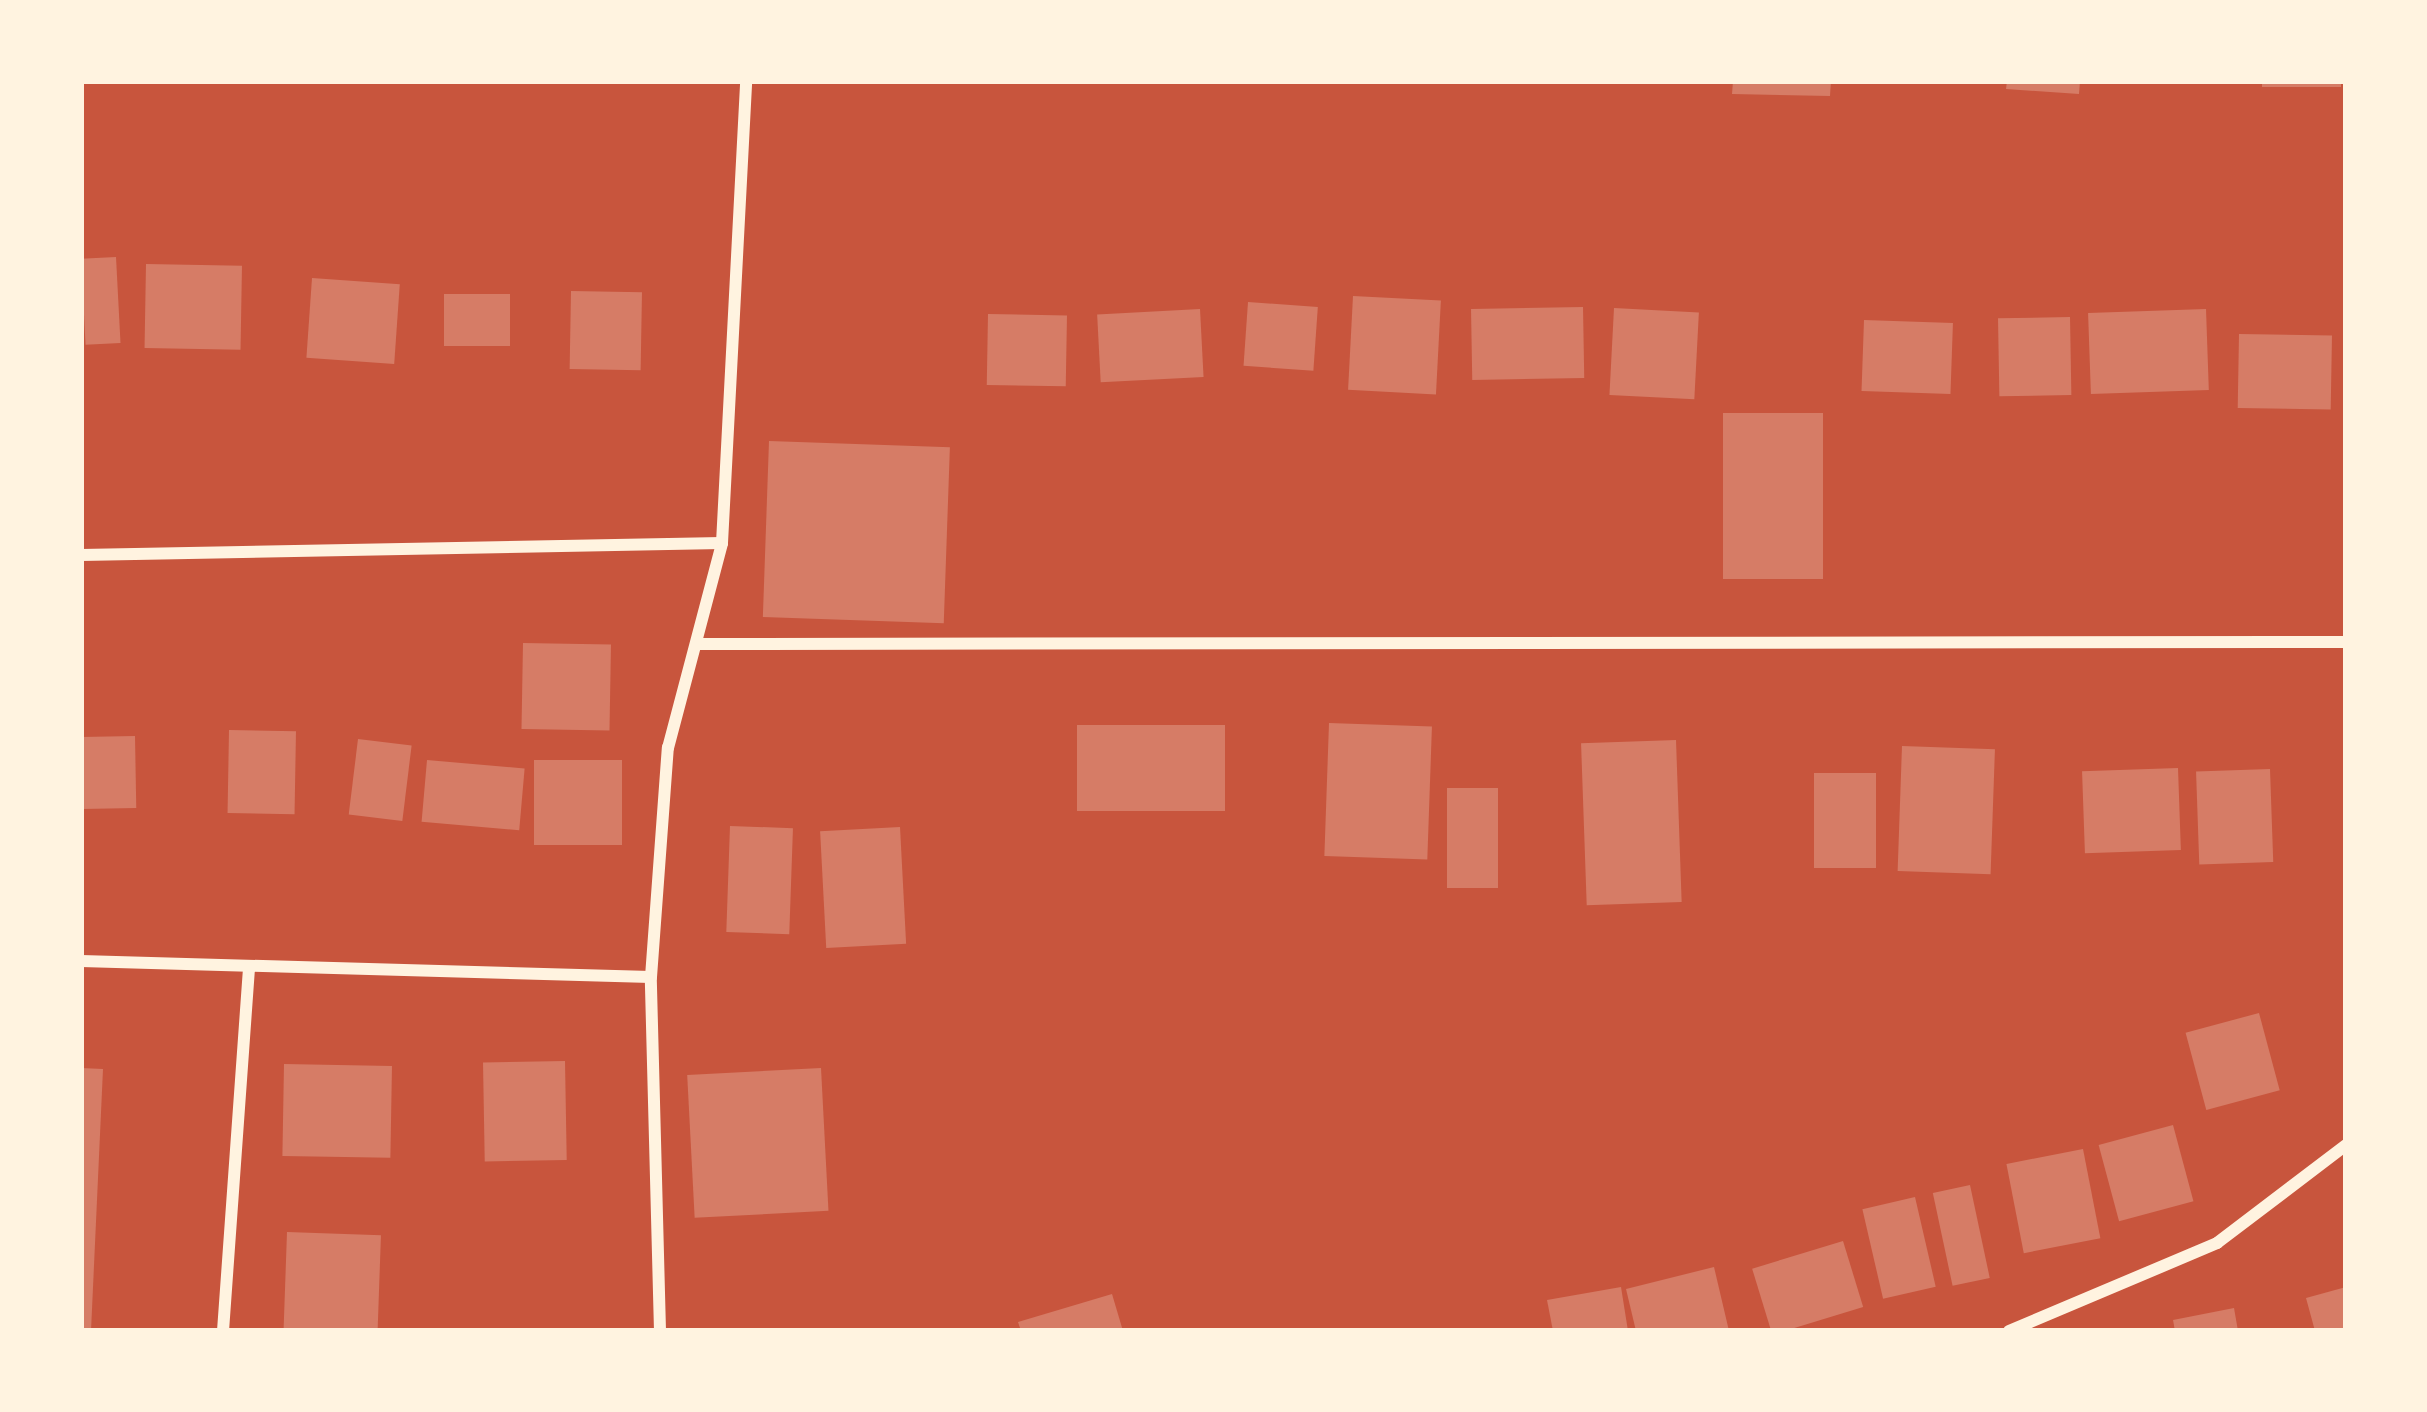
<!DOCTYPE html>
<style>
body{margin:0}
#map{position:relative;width:2427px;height:1412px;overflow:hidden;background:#c8553d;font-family:"Exo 2",sans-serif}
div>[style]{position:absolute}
.building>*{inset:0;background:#d67c66;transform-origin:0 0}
.minor>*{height:12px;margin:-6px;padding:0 6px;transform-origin:6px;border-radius:6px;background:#fff3e0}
span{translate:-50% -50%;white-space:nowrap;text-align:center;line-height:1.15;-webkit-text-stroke:12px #fff3e0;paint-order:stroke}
.frame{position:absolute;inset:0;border:84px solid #fff3e0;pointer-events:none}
</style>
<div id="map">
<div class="building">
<i style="clip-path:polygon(1733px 81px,1831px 81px,1830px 96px,1732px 94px)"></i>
<i style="clip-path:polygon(2007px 81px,2080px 81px,2079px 94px,2006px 89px)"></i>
<i style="left:2262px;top:81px;width:79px;height:6px"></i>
<i style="left:116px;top:257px;width:86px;height:35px;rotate:87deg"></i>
<i style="left:146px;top:264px;width:96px;height:84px;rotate:1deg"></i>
<i style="left:312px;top:278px;width:88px;height:80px;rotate:4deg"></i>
<i style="left:571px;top:291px;width:71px;height:78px;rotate:1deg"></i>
<i style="left:510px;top:294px;width:52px;height:66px;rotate:90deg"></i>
<i style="left:1353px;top:296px;width:88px;height:94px;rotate:3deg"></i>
<i style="left:1248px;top:302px;width:70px;height:64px;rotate:4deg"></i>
<i style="left:1583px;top:307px;width:71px;height:112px;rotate:89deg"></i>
<i style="left:1614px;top:308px;width:85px;height:87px;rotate:3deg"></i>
<i style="left:1200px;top:309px;width:68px;height:103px;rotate:87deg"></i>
<i style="left:2206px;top:309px;width:81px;height:118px;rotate:88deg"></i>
<i style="left:988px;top:314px;width:79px;height:71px;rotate:1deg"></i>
<i style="left:2070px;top:317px;width:78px;height:72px;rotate:89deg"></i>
<i style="left:1864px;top:320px;width:89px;height:71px;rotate:2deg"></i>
<i style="left:2239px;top:334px;width:93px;height:74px;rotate:1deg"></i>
<i style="left:1723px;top:413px;width:100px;height:166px"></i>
<i style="left:769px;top:441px;width:181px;height:176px;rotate:2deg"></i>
<i style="left:523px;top:643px;width:88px;height:86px;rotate:1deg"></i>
<i style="left:1329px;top:723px;width:103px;height:133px;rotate:2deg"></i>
<i style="left:1077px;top:725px;width:148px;height:86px"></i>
<i style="left:229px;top:730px;width:67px;height:83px;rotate:1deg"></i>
<i style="left:135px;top:736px;width:72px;height:54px;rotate:89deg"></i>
<i style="left:358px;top:739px;width:54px;height:76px;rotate:7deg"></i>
<i style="left:1676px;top:740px;width:162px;height:95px;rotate:88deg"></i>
<i style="left:1902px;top:746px;width:93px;height:125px;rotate:2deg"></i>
<i style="left:427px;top:760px;width:98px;height:62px;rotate:5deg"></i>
<i style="left:534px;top:760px;width:88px;height:85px"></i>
<i style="left:2178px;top:768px;width:82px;height:96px;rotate:88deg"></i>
<i style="left:2270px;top:769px;width:93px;height:74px;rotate:88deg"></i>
<i style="left:1814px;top:773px;width:62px;height:95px"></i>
<i style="left:1447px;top:788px;width:51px;height:100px"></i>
<i style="left:730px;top:826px;width:63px;height:106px;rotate:2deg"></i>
<i style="left:900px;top:827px;width:117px;height:80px;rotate:87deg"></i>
<i style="left:2259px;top:1013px;width:80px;height:76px;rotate:75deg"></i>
<i style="left:565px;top:1061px;width:99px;height:82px;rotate:89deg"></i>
<i style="left:284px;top:1064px;width:108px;height:92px;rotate:1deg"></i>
<i style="clip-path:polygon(81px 1068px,103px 1069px,91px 1331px,81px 1331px)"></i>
<i style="left:821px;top:1068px;width:143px;height:134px;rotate:87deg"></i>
<i style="left:2173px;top:1125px;width:79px;height:77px;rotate:75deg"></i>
<i style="left:2083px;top:1149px;width:91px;height:78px;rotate:79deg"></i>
<i style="left:1970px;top:1185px;width:95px;height:38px;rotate:78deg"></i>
<i style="left:1915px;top:1197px;width:92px;height:54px;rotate:77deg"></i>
<i style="left:287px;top:1232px;width:94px;height:99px;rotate:2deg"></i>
<i style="left:1843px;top:1241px;width:69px;height:95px;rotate:73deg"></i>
<i style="clip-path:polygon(1714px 1267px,1729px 1331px,1636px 1331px,1626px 1289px)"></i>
<i style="clip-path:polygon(1621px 1287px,1628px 1331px,1553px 1331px,1547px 1300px)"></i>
<i style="clip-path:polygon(2346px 1287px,2346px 1331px,2315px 1331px,2306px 1298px)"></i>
<i style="clip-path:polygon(1112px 1294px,1123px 1331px,1021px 1331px,1018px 1322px)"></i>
<i style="clip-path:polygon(2234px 1308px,2238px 1331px,2175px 1331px,2173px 1320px)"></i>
</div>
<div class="minor">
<i style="left:81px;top:555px;width:641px;rotate:-1.07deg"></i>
<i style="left:699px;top:644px;width:1647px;rotate:-0.07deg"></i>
<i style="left:81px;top:961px;width:570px;rotate:1.61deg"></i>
<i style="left:223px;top:1331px;width:364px;rotate:-85.9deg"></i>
<i style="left:660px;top:1331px;width:354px;rotate:-91.5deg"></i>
<i style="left:651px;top:977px;width:230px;rotate:-85.8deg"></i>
<i style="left:668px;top:748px;width:212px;rotate:-75.2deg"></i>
<i style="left:722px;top:543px;width:463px;rotate:-87deg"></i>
<i style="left:2009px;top:1331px;width:226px;rotate:-22.9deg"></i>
<i style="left:2217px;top:1243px;width:162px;rotate:-37.2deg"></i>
</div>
<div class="frame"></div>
</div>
